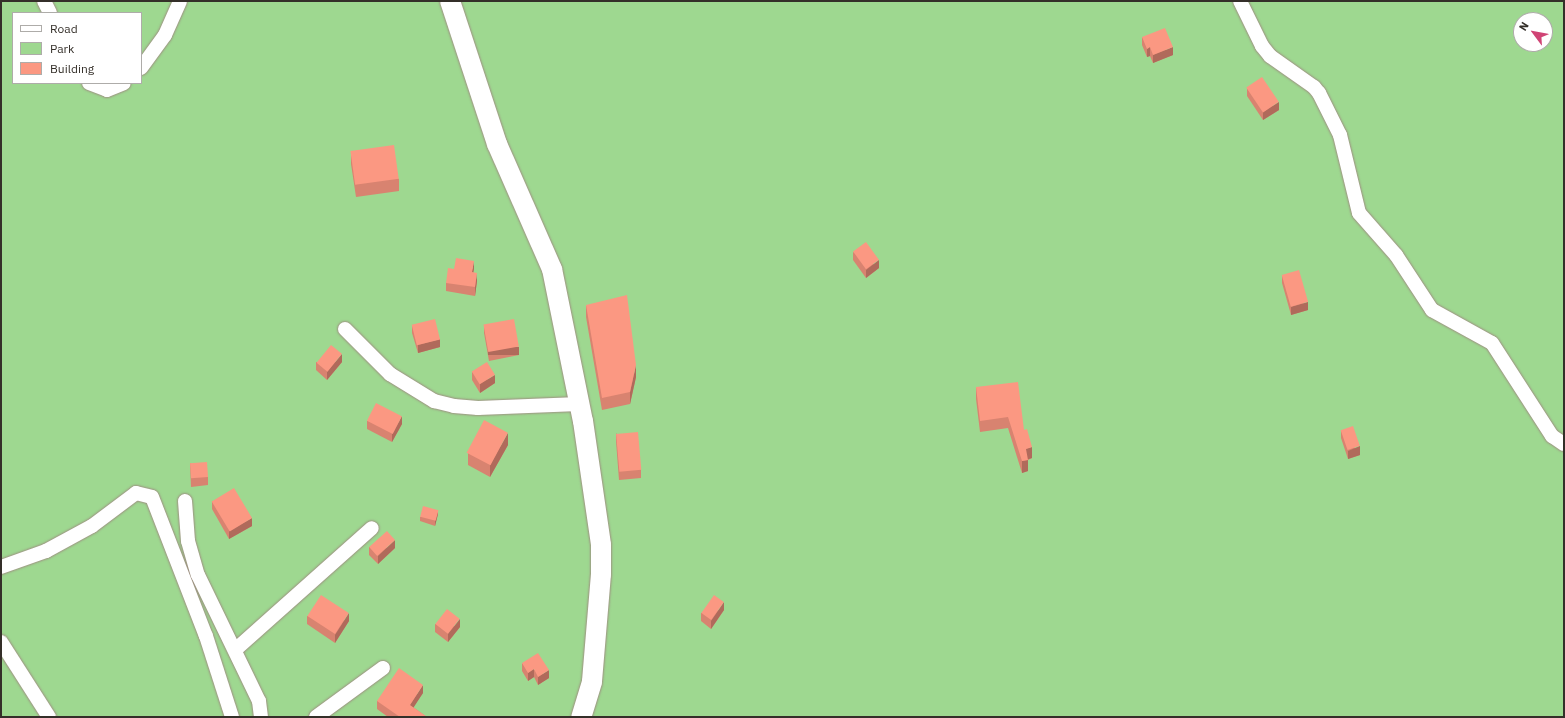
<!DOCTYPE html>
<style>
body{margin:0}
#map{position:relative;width:1565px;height:718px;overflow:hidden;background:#f6e7d8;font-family:"IBM Plex Sans",sans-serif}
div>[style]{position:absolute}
.green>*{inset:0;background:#9ed890}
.roads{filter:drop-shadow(0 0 1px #9d8f81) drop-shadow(0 0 1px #9d8f81)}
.minor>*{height:14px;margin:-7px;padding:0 7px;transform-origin:7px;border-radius:7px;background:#fff}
.secondary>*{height:20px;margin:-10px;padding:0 10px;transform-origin:10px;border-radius:10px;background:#fff}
.wall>*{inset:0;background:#d88370}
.shaded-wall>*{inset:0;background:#b06a5b;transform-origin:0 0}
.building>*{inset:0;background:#fb9882;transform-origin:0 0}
span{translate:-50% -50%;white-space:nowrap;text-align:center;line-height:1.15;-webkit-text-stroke:4px #fff;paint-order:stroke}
.frame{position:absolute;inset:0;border:2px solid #342f29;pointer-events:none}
.legend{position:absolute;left:12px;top:12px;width:130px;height:72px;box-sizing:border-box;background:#fff;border:1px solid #aeaca9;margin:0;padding:5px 7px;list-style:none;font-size:12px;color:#342f29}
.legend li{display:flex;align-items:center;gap:8px;height:20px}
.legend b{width:20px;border:1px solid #aeaca9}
.north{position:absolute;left:1513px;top:12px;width:40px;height:40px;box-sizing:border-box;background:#fff;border:1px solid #aeaca9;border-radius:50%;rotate:302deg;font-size:11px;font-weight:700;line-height:16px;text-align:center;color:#342f29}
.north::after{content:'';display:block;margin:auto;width:14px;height:18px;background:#d04475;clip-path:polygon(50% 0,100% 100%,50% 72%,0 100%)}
</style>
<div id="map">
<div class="green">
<i style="clip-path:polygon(evenodd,1px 1px,1564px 1px,1564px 717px,1px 717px,1px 1px,13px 13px,141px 13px,141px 83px,13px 83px,13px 13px,1px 1px,1521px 20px,1545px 20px,1545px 44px,1521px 44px,1521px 20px)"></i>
</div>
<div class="roads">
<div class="minor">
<i style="left:44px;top:1px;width:13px;rotate:63deg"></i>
<i style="left:1240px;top:1px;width:50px;rotate:63.9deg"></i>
<i style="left:1262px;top:46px;width:13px;rotate:51deg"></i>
<i style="left:1270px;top:56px;width:54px;rotate:35.2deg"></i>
<i style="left:1314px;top:87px;width:8px;rotate:50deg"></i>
<i style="left:1319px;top:93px;width:47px;rotate:63.4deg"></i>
<i style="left:1340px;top:135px;width:80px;rotate:76.3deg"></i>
<i style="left:1359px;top:213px;width:56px;rotate:48.6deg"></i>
<i style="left:1396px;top:255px;width:66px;rotate:56.8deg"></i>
<i style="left:1432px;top:310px;width:68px;rotate:28.8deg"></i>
<i style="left:1492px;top:343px;width:111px;rotate:57.2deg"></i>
<i style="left:1552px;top:436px;width:14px;rotate:34deg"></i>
<i style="left:141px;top:68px;width:41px;rotate:-54deg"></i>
<i style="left:165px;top:35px;width:37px;rotate:-66deg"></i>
<i style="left:89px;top:83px;width:19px;rotate:21deg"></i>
<i style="left:107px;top:90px;width:18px;rotate:-22deg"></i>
<i style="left:345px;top:329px;width:64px;rotate:45deg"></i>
<i style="left:390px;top:374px;width:52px;rotate:31.5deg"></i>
<i style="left:434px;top:401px;width:21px;rotate:14deg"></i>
<i style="left:454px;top:406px;width:24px;rotate:5deg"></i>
<i style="left:478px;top:408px;width:101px;rotate:-2.3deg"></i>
<i style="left:185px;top:501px;width:40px;rotate:85.7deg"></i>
<i style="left:188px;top:541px;width:35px;rotate:74deg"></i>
<i style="left:198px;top:575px;width:140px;rotate:64.2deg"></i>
<i style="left:259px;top:701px;width:16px;rotate:83deg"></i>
<i style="left:1px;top:567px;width:48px;rotate:-19.6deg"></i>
<i style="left:46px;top:551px;width:52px;rotate:-28.5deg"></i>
<i style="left:92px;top:526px;width:55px;rotate:-36.9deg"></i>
<i style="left:136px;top:493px;width:16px;rotate:14deg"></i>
<i style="left:152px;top:497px;width:149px;rotate:68.8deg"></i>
<i style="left:206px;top:636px;width:85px;rotate:72.2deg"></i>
<i style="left:1px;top:642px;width:89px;rotate:57.4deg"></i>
<i style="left:235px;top:650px;width:183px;rotate:-41.7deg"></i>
<i style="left:316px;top:717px;width:83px;rotate:-36.2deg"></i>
</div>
<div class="secondary">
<i style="left:450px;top:1px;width:151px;rotate:71.8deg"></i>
<i style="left:497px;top:144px;width:137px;rotate:66.3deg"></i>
<i style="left:552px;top:269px;width:155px;rotate:78.5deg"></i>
<i style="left:583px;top:421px;width:125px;rotate:81.7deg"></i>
<i style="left:601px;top:545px;width:29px;rotate:90deg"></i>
<i style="left:601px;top:574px;width:108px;rotate:94.8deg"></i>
<i style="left:592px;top:682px;width:37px;rotate:107deg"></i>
</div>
</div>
<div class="wall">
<i style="clip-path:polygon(1142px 37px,1173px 55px,1153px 63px,1150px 56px,1147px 57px,1142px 45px)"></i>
<i style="clip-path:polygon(1247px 88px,1279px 110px,1263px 120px,1247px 96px)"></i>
<i style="clip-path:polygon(351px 152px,399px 179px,399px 191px,356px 197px,351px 164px)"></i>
<i style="clip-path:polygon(853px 252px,879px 268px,866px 278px,853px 260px)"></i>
<i style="clip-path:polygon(454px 269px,474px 269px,473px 272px,477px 281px,475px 296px,446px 291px,446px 283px)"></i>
<i style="clip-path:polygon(1282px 275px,1308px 310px,1291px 315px,1282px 283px)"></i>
<i style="clip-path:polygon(586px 305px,636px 377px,630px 404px,602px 410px,586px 317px)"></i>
<i style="clip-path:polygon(412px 325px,440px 347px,418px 353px,412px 333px)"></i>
<i style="clip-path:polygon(484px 325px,519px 355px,489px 361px,484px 333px)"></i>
<i style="clip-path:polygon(316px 362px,342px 362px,327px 380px,316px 370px)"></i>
<i style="clip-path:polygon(472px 372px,495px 383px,480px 393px,472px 380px)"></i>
<i style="clip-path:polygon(976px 387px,1024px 430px,1032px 458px,1028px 460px,1028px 471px,1022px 473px,1008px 428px,980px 432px,976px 399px)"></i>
<i style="clip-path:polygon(367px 421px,402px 424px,392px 442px,367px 429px)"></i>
<i style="clip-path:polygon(1341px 430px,1360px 455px,1348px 459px,1341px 438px)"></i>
<i style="clip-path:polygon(616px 433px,641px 470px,641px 478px,619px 480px,616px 441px)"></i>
<i style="clip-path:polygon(508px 445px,490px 477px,468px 465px,468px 453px)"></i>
<i style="clip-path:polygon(190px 463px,208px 477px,208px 485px,191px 487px)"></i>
<i style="clip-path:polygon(212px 501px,252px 526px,229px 539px,212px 509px)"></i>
<i style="clip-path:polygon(438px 514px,435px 526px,420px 521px,420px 517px)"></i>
<i style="clip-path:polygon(369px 547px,395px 548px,378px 564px,369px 555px)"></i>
<i style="clip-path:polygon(724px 610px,711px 629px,701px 621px,701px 613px)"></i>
<i style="clip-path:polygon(307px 616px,349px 621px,335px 643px,307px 624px)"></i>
<i style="clip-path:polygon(435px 624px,460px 627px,448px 642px,435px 632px)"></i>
<i style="clip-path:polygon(522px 663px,549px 678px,538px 685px,534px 677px,528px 681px,522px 671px)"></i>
<i style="clip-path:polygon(423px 693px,413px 707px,427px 717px,388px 717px,377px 709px,377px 701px)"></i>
</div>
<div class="shaded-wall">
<i style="clip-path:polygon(1150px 47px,1150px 56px,1147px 57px,1147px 49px)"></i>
<i style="clip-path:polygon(1173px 47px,1173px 55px,1153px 63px,1153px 55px)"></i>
<i style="clip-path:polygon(1279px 102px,1279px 110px,1263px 120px,1263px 112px)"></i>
<i style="clip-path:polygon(879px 260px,879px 268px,866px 278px,866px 270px)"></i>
<i style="clip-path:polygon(474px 261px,474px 269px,472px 280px,472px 272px)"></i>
<i style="clip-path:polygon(477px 273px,477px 281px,475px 296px,475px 287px)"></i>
<i style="clip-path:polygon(1308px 302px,1308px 310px,1291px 315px,1291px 307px)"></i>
<i style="clip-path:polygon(440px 339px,440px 347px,418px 353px,418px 345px)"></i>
<i style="left:519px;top:347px;width:8px;height:31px;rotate:90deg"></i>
<i style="clip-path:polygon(342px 354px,342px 362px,327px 380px,327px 372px)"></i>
<i style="clip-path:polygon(636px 365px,636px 377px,630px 404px,630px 392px)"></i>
<i style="clip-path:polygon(495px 375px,495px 383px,480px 393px,480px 384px)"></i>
<i style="clip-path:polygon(402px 416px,402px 424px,392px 442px,392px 434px)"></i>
<i style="clip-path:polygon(508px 433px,508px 445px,490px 477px,490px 465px)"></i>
<i style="clip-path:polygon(1360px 446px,1360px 455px,1348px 459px,1348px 451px)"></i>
<i style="clip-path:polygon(1032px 447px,1032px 458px,1026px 460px,1026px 449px)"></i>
<i style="clip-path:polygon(1028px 460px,1028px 471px,1022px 473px,1022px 461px)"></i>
<i style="clip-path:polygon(438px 510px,438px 514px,435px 526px,435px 521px)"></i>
<i style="clip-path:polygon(252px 518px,252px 526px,229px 539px,229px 531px)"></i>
<i style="clip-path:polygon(395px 540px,395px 548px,378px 564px,378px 556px)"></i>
<i style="clip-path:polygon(724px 602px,724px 610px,711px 629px,711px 621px)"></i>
<i style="clip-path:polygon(349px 613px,349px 621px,335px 643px,335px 635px)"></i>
<i style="clip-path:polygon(460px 619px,460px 627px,448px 642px,448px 634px)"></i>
<i style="clip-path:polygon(534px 669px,534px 677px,528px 681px,528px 673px)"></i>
<i style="clip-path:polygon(549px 670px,549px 678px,538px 685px,538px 677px)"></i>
<i style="clip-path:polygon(423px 685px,423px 693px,410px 713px,410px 705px)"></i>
</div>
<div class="building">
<i style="clip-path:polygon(1165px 28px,1173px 47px,1153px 55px,1150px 47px,1147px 49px,1142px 37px)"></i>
<i style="left:1262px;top:77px;width:30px;height:19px;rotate:56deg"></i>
<i style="left:394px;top:145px;width:34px;height:44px;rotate:82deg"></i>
<i style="left:866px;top:242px;width:22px;height:16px;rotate:54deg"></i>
<i style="clip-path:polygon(456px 258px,474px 261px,472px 272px,477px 273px,475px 287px,446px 283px,448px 268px,454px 269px)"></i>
<i style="left:1299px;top:270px;width:33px;height:18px;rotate:74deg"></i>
<i style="clip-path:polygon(627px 295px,636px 365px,630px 392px,602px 398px,586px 305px)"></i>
<i style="left:435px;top:319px;width:21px;height:24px;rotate:76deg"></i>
<i style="left:514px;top:319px;width:28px;height:31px;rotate:80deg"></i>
<i style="left:331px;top:345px;width:14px;height:23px;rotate:39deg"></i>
<i style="left:487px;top:362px;width:15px;height:18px;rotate:58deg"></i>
<i style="clip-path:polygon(1018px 382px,1024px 430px,1027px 429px,1032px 447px,1026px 449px,1028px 460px,1022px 461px,1008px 417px,980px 421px,976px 387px)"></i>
<i style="left:376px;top:403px;width:29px;height:20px;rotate:27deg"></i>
<i style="left:484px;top:420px;width:27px;height:37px;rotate:28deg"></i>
<i style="left:1353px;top:426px;width:21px;height:13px;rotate:71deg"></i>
<i style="left:638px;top:432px;width:38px;height:22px;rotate:85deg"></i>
<i style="left:207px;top:462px;width:15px;height:17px;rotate:86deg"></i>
<i style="left:234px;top:488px;width:35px;height:26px;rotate:59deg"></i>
<i style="left:423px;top:506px;width:16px;height:11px;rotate:15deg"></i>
<i style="left:387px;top:531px;width:12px;height:24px;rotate:48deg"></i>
<i style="left:321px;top:595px;width:33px;height:25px;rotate:33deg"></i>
<i style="left:714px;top:595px;width:12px;height:22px;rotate:35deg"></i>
<i style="left:447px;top:609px;width:16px;height:19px;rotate:38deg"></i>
<i style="clip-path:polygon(538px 653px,549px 670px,538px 677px,534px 669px,528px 673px,522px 663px)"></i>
<i style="clip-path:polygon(399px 668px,423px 685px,410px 705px,427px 717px,400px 717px,377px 701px)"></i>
</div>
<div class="frame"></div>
<ul class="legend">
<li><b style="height:5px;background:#fff"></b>Road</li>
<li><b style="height:11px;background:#9ed890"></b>Park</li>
<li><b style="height:11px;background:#fb9882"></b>Building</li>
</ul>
<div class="north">N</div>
</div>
